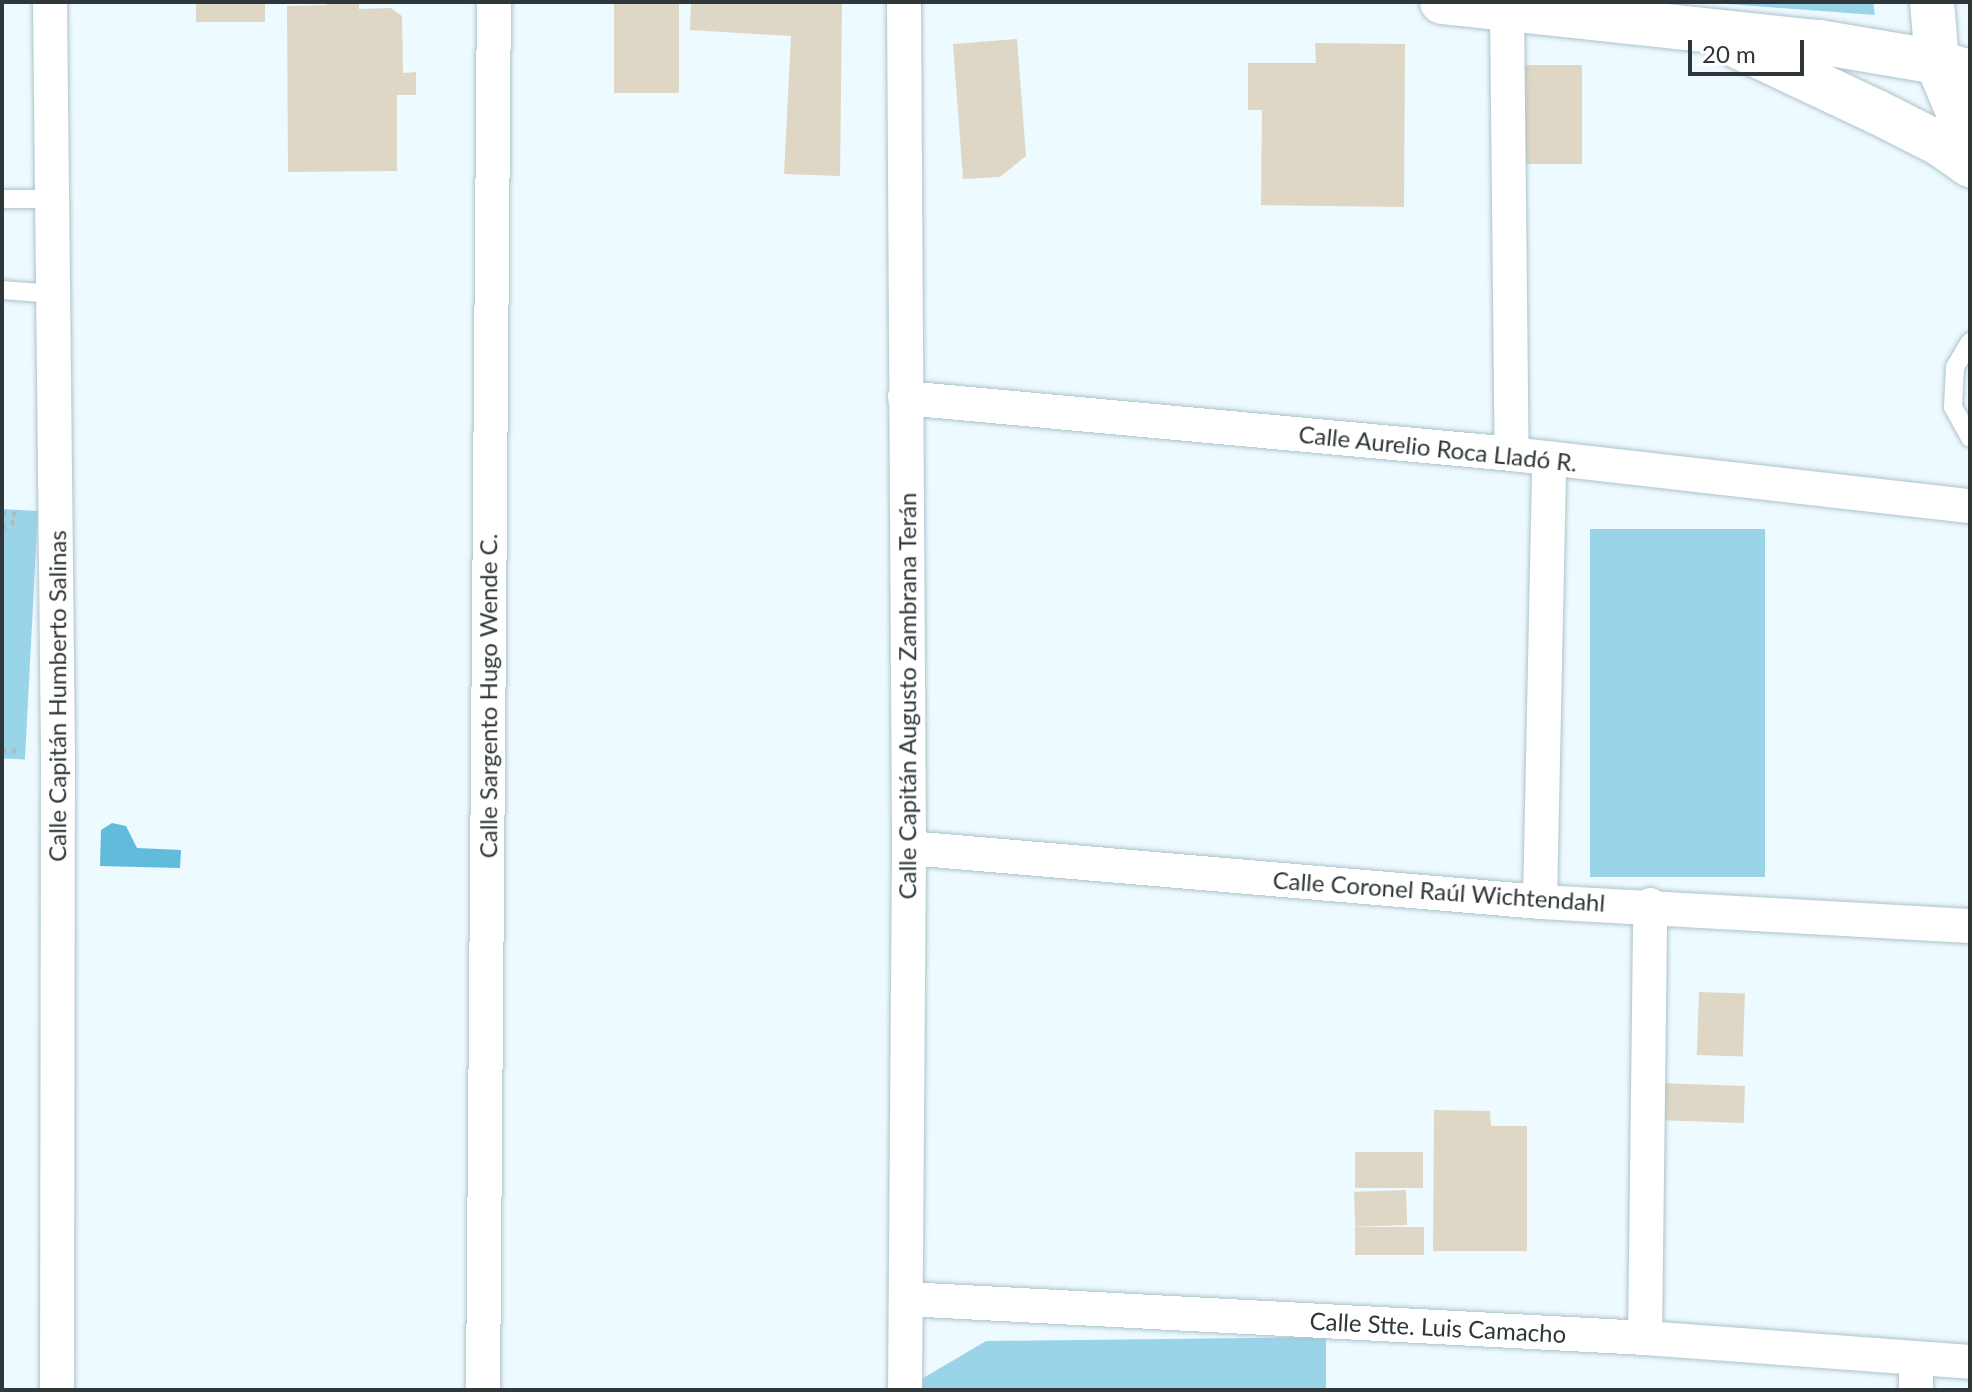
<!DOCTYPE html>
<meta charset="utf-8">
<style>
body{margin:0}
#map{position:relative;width:1972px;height:1392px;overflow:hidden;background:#edfaff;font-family:Lato,sans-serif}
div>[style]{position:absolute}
.green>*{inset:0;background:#9ad4e9;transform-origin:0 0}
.water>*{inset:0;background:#61bbda}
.building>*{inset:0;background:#dfd7c5;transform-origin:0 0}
.path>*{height:5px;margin-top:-2.5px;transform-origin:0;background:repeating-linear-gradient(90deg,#b0bbc0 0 4px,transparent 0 10px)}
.roads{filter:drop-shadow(0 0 2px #adc2ca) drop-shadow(0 0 2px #adc2ca)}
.service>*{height:18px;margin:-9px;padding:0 9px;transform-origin:9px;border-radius:9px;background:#fff}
.minor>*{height:34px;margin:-17px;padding:0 17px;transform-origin:17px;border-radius:17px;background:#fff}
.secondary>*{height:44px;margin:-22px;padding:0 22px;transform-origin:22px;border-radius:22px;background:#fff}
span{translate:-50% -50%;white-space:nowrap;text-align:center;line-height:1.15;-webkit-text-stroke:8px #fff;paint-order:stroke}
.street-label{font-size:24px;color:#2f373a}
.frame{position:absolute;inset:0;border:4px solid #2f373a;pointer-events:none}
.scale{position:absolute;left:1688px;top:40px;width:116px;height:36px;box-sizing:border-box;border:4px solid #2f373a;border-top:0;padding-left:10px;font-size:24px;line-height:28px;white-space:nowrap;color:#2f373a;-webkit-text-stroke:6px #fff;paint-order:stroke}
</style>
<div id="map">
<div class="green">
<i style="clip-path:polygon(1700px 2px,1873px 2px,1875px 15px)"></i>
<i style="left:2px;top:509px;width:36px;height:249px;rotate:3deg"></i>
<i style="left:1590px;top:529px;width:175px;height:348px"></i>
<i style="clip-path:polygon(1326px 1337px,1326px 1390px,913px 1390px,913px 1384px,986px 1341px)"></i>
</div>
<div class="water">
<i style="clip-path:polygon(112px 823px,126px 826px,137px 848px,181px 850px,180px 868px,100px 866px,101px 830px)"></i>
</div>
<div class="building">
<i style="left:196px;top:2px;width:69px;height:20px"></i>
<i style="clip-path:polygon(327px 2px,359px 2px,359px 9px,391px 8px,402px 16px,403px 73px,416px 72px,416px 95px,397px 95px,397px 171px,288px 172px,287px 6px,327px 5px)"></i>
<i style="left:614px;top:2px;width:65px;height:91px"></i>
<i style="clip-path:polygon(691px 2px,842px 2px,840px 176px,784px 174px,791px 36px,690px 30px)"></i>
<i style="clip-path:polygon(1017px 39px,1026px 156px,1000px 177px,963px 179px,953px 44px)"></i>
<i style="clip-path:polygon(1315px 43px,1405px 44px,1404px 207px,1261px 205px,1262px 110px,1248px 110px,1248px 63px,1316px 63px)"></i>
<i style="left:1522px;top:65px;width:60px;height:99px"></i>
<i style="left:1699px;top:992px;width:46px;height:63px;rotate:2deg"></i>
<i style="left:1657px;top:1083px;width:88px;height:37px;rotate:2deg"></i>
<i style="clip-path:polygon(1434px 1110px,1490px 1111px,1491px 1126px,1527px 1126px,1527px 1251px,1433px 1251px)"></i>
<i style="left:1423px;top:1152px;width:36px;height:68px;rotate:90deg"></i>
<i style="left:1406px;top:1190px;width:35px;height:52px;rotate:88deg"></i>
<i style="left:1424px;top:1227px;width:28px;height:69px;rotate:90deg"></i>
</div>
<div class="path">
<i style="left:2px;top:513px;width:19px;rotate:3deg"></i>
<i style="left:2px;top:528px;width:18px;rotate:-29deg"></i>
<i style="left:2px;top:750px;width:19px;rotate:3deg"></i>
</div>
<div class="roads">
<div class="service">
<i style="left:2px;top:199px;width:50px"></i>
<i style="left:2px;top:290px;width:51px;rotate:4.5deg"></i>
<i style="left:1970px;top:342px;width:29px;rotate:121deg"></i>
<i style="left:1955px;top:367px;width:40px;rotate:92.9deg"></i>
<i style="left:1953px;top:407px;width:35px;rotate:61deg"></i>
</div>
<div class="minor">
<i style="left:50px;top:2px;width:751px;rotate:89.39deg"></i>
<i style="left:58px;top:753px;width:637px;rotate:90.09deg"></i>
<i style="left:904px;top:2px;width:846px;rotate:89.66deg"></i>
<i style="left:909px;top:848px;width:542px;rotate:90.42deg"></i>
<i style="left:1507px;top:10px;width:444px;rotate:89.4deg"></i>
<i style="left:905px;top:398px;width:610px;rotate:5.27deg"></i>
<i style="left:1512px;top:454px;width:461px;rotate:6.5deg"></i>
<i style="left:909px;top:848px;width:633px;rotate:4.89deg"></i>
<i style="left:1540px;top:902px;width:431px;rotate:3.2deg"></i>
<i style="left:1540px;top:902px;width:444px;rotate:-88.8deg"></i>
<i style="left:906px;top:1299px;width:740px;rotate:3.02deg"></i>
<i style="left:1645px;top:1338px;width:326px;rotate:4.2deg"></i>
<i style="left:1645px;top:1338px;width:433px;rotate:-89.3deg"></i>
<i style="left:483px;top:1390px;width:1388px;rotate:-89.55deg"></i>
<i style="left:1916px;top:1390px;width:31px;rotate:-90deg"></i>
</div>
<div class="secondary">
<i style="left:1442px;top:2px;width:379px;rotate:6.1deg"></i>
<i style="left:1819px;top:42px;width:120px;rotate:9.6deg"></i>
<i style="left:1937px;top:62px;width:34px;rotate:17deg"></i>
<i style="left:1932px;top:2px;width:60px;rotate:85.2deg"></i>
<i style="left:1937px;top:62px;width:86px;rotate:67.3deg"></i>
<i style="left:1735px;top:45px;width:157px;rotate:25.3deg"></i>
<i style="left:1877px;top:112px;width:71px;rotate:26.9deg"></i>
<i style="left:1940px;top:144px;width:37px;rotate:35deg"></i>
</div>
</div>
<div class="street-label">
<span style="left:1438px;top:448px;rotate:6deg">Calle Aurelio Roca Lladó R.</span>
<span style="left:57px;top:696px;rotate:-90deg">Calle Capitán Humberto Salinas</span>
<span style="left:488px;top:696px;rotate:-90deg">Calle Sargento Hugo Wende C.</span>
<span style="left:907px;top:696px;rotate:-90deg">Calle Capitán Augusto Zambrana Terán</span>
<span style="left:1439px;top:891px;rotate:4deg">Calle Coronel Raúl Wichtendahl</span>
<span style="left:1438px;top:1327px;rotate:3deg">Calle Stte. Luis Camacho</span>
</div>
<div class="frame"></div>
<div class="scale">20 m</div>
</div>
